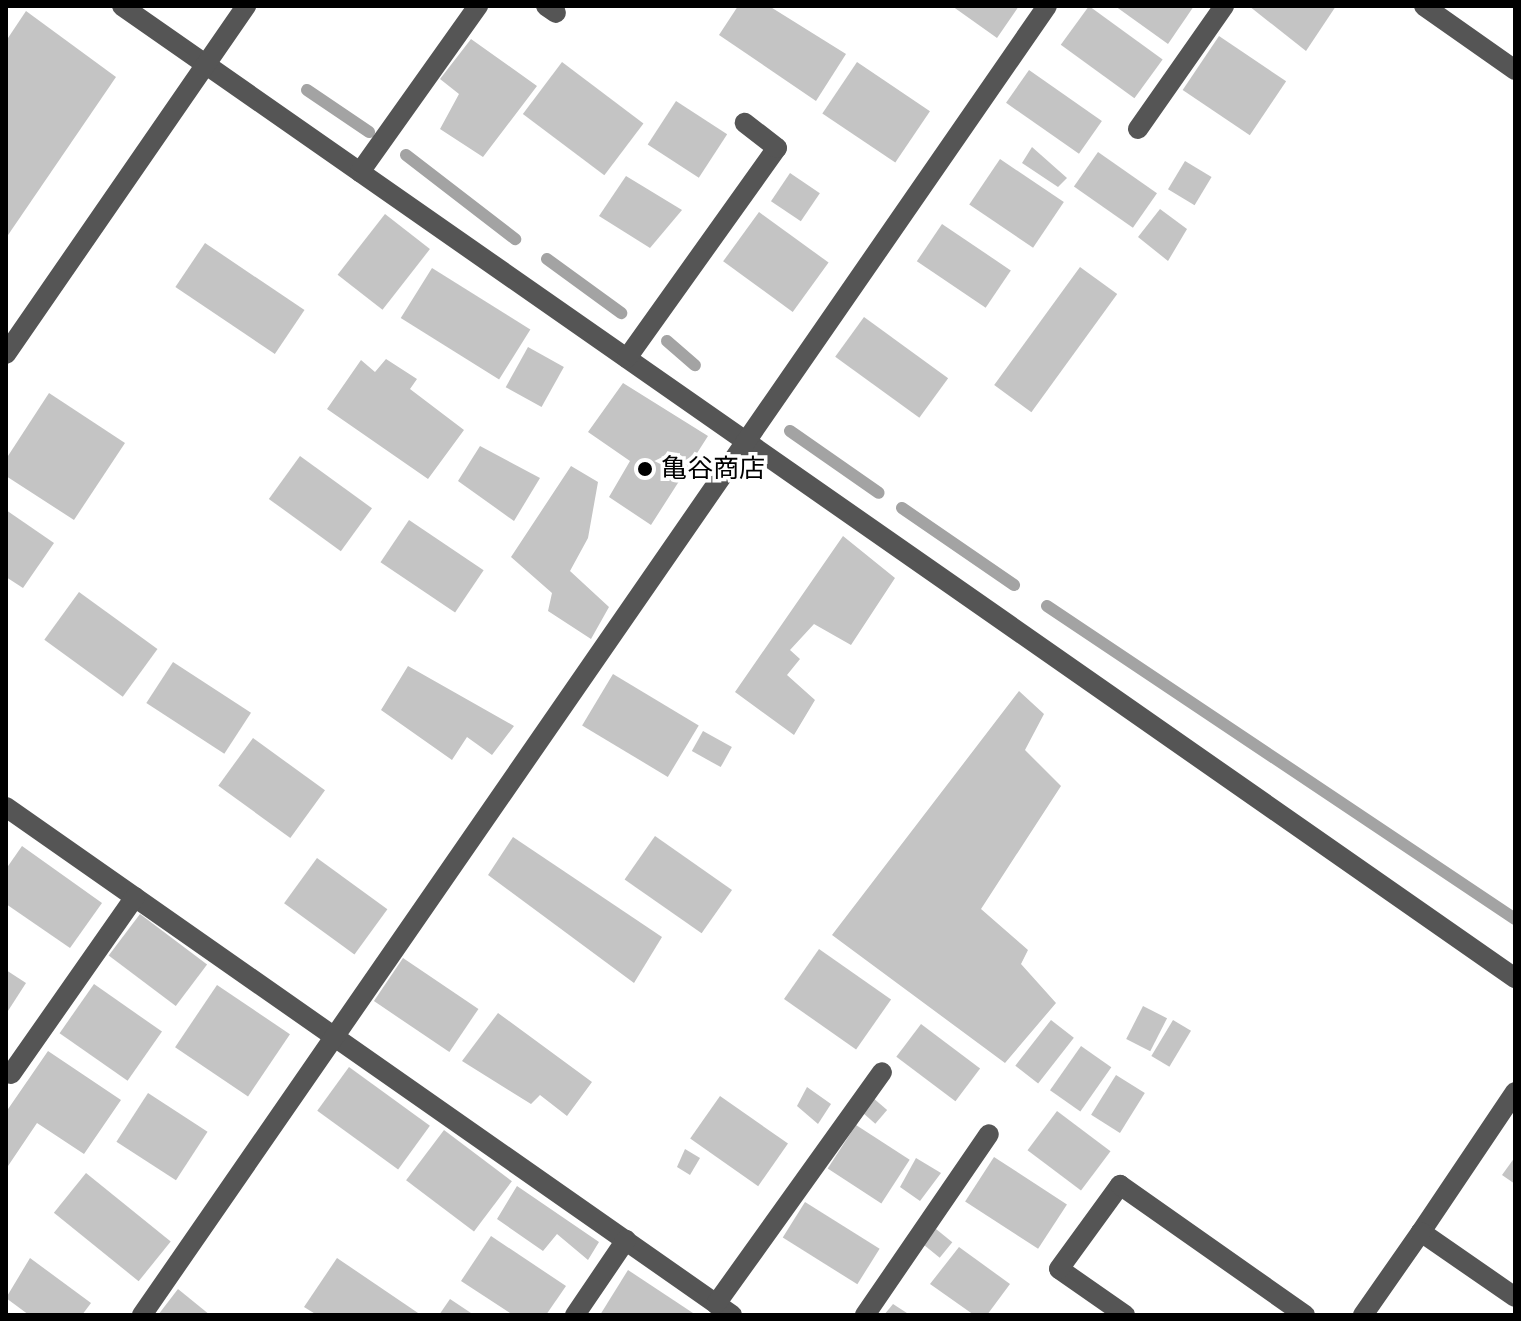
<!DOCTYPE html>
<meta charset="utf-8">
<style>
body{margin:0}
#map{position:relative;width:1521px;height:1321px;overflow:hidden;background:#fff;font-family:Raleway,"Noto Sans JP",sans-serif}
div>[style]{position:absolute}
.stream>*{height:12px;margin:-6px;padding:0 6px;transform-origin:6px;border-radius:6px;background:#a3a3a3}
.building>*{inset:0;background:#c4c4c4;transform-origin:0 0}
.minor>*{height:20px;margin:-10px;padding:0 10px;transform-origin:10px;border-radius:10px;background:#555}
.dots>*{width:22px;height:22px;translate:-50% -50%;box-sizing:border-box;border:4px solid #fff;border-radius:50%}
span{translate:-50% -50%;white-space:nowrap;text-align:center;line-height:1.15;-webkit-text-stroke:7px #fff;paint-order:stroke}
.poi-label{font-size:26px;color:#000}
.left{translate:0 -50%;text-align:left}
.frame{position:absolute;inset:0;border:8px solid #000;pointer-events:none}
</style>
<div id="map">
<div class="stream">
<i style="left:307px;top:90px;width:75px;rotate:34.1deg"></i>
<i style="left:406px;top:155px;width:138px;rotate:37.6deg"></i>
<i style="left:547px;top:259px;width:92px;rotate:36.1deg"></i>
<i style="left:667px;top:341px;width:37px;rotate:41deg"></i>
<i style="left:790px;top:431px;width:108px;rotate:34.9deg"></i>
<i style="left:902px;top:508px;width:136px;rotate:34.5deg"></i>
<i style="left:1047px;top:606px;width:563px;rotate:33.77deg"></i>
</div>
<div class="building">
<i style="clip-path:polygon(738px 6px,769px 6px,846px 54px,816px 101px,719px 35px)"></i>
<i style="clip-path:polygon(952px 6px,1019px 6px,997px 38px)"></i>
<i style="left:1089px;top:6px;width:91px;height:48px;rotate:36deg"></i>
<i style="clip-path:polygon(1115px 6px,1194px 6px,1168px 44px)"></i>
<i style="clip-path:polygon(1249px 6px,1336px 6px,1306px 51px)"></i>
<i style="clip-path:polygon(26px 11px,116px 77px,6px 238px,6px 41px)"></i>
<i style="left:1219px;top:36px;width:81px;height:65px;rotate:34deg"></i>
<i style="clip-path:polygon(471px 39px,537px 86px,483px 157px,440px 129px,459px 94px,440px 79px)"></i>
<i style="left:562px;top:62px;width:102px;height:65px;rotate:37deg"></i>
<i style="left:857px;top:62px;width:88px;height:62px;rotate:34deg"></i>
<i style="left:1029px;top:70px;width:89px;height:40px;rotate:35deg"></i>
<i style="left:676px;top:101px;width:61px;height:52px;rotate:33deg"></i>
<i style="clip-path:polygon(1032px 147px,1067px 178px,1058px 187px,1022px 163px)"></i>
<i style="left:1098px;top:152px;width:72px;height:42px;rotate:35deg"></i>
<i style="left:1000px;top:159px;width:77px;height:55px;rotate:34deg"></i>
<i style="left:1185px;top:161px;width:31px;height:33px;rotate:31deg"></i>
<i style="left:790px;top:173px;width:36px;height:34px;rotate:34deg"></i>
<i style="clip-path:polygon(626px 176px,682px 210px,650px 248px,599px 216px)"></i>
<i style="clip-path:polygon(1160px 209px,1187px 229px,1168px 261px,1138px 237px)"></i>
<i style="left:759px;top:212px;width:86px;height:61px;rotate:36deg"></i>
<i style="left:385px;top:214px;width:57px;height:77px;rotate:38deg"></i>
<i style="left:942px;top:224px;width:83px;height:45px;rotate:34deg"></i>
<i style="left:205px;top:243px;width:120px;height:53px;rotate:34deg"></i>
<i style="left:1080px;top:267px;width:46px;height:146px;rotate:36deg"></i>
<i style="left:432px;top:268px;width:116px;height:59px;rotate:32deg"></i>
<i style="left:864px;top:317px;width:104px;height:49px;rotate:36deg"></i>
<i style="left:528px;top:347px;width:41px;height:46px;rotate:29deg"></i>
<i style="clip-path:polygon(386px 359px,417px 379px,410px 389px,464px 430px,428px 479px,327px 409px,361px 360px,375px 372px)"></i>
<i style="clip-path:polygon(623px 383px,708px 436px,651px 525px,609px 497px,630px 461px,588px 432px)"></i>
<i style="clip-path:polygon(49px 393px,125px 443px,74px 520px,6px 476px,6px 459px)"></i>
<i style="clip-path:polygon(480px 446px,540px 478px,514px 521px,458px 481px)"></i>
<i style="left:300px;top:456px;width:89px;height:53px;rotate:36deg"></i>
<i style="clip-path:polygon(571px 466px,598px 482px,588px 538px,570px 571px,609px 607px,591px 639px,548px 611px,552px 593px,511px 557px)"></i>
<i style="clip-path:polygon(6px 510px,54px 543px,23px 588px,6px 577px)"></i>
<i style="left:409px;top:520px;width:90px;height:51px;rotate:34deg"></i>
<i style="clip-path:polygon(843px 536px,895px 578px,851px 645px,814px 624px,790px 650px,800px 659px,787px 675px,815px 700px,794px 735px,735px 692px)"></i>
<i style="left:79px;top:592px;width:97px;height:59px;rotate:36deg"></i>
<i style="left:173px;top:662px;width:93px;height:49px;rotate:33deg"></i>
<i style="clip-path:polygon(408px 666px,514px 726px,492px 755px,467px 737px,452px 760px,381px 710px)"></i>
<i style="left:613px;top:674px;width:100px;height:60px;rotate:31deg"></i>
<i style="clip-path:polygon(1019px 691px,1044px 714px,1025px 750px,1061px 786px,981px 909px,1028px 950px,1021px 964px,1056px 1003px,1005px 1063px,832px 935px)"></i>
<i style="left:703px;top:731px;width:33px;height:23px;rotate:29deg"></i>
<i style="left:253px;top:738px;width:89px;height:59px;rotate:36deg"></i>
<i style="left:655px;top:836px;width:94px;height:53px;rotate:35deg"></i>
<i style="clip-path:polygon(513px 837px,662px 937px,634px 983px,488px 875px)"></i>
<i style="clip-path:polygon(22px 846px,102px 903px,70px 948px,6px 904px,6px 869px)"></i>
<i style="left:317px;top:858px;width:87px;height:56px;rotate:36deg"></i>
<i style="left:140px;top:914px;width:84px;height:52px;rotate:37deg"></i>
<i style="left:819px;top:949px;width:88px;height:61px;rotate:35deg"></i>
<i style="left:403px;top:958px;width:91px;height:52px;rotate:34deg"></i>
<i style="clip-path:polygon(6px 970px,26px 983px,6px 1014px)"></i>
<i style="left:94px;top:984px;width:83px;height:60px;rotate:35deg"></i>
<i style="left:217px;top:985px;width:88px;height:75px;rotate:34deg"></i>
<i style="left:1143px;top:1006px;width:27px;height:37px;rotate:27deg"></i>
<i style="clip-path:polygon(498px 1013px,592px 1082px,567px 1116px,540px 1095px,531px 1104px,462px 1061px)"></i>
<i style="left:1051px;top:1020px;width:29px;height:58px;rotate:38deg"></i>
<i style="left:1173px;top:1020px;width:21px;height:42px;rotate:31deg"></i>
<i style="left:921px;top:1024px;width:74px;height:41px;rotate:37deg"></i>
<i style="left:1081px;top:1046px;width:37px;height:54px;rotate:35deg"></i>
<i style="clip-path:polygon(48px 1051px,121px 1100px,84px 1154px,37px 1123px,8px 1166px,6px 1112px)"></i>
<i style="left:349px;top:1067px;width:100px;height:54px;rotate:36deg"></i>
<i style="left:1116px;top:1075px;width:34px;height:47px;rotate:32deg"></i>
<i style="clip-path:polygon(807px 1087px,831px 1104px,818px 1124px,797px 1106px)"></i>
<i style="left:148px;top:1093px;width:71px;height:58px;rotate:33deg"></i>
<i style="left:720px;top:1096px;width:83px;height:52px;rotate:35deg"></i>
<i style="left:872px;top:1097px;width:20px;height:18px;rotate:41deg"></i>
<i style="left:1057px;top:1111px;width:67px;height:49px;rotate:37deg"></i>
<i style="left:856px;top:1125px;width:64px;height:52px;rotate:33deg"></i>
<i style="left:444px;top:1130px;width:85px;height:63px;rotate:37deg"></i>
<i style="clip-path:polygon(685px 1149px,700px 1158px,690px 1175px,677px 1167px)"></i>
<i style="left:994px;top:1157px;width:87px;height:53px;rotate:33deg"></i>
<i style="clip-path:polygon(1515px 1157px,1515px 1184px,1502px 1175px)"></i>
<i style="clip-path:polygon(916px 1158px,941px 1173px,920px 1201px,900px 1187px)"></i>
<i style="left:86px;top:1173px;width:109px;height:51px;rotate:39deg"></i>
<i style="clip-path:polygon(517px 1186px,599px 1242px,588px 1260px,557px 1234px,543px 1251px,497px 1219px)"></i>
<i style="left:805px;top:1202px;width:88px;height:42px;rotate:32deg"></i>
<i style="left:936px;top:1229px;width:21px;height:20px;rotate:39deg"></i>
<i style="clip-path:polygon(491px 1236px,566px 1286px,546px 1315px,513px 1315px,461px 1281px)"></i>
<i style="clip-path:polygon(959px 1247px,1010px 1284px,987px 1315px,974px 1315px,930px 1284px)"></i>
<i style="clip-path:polygon(30px 1258px,91px 1303px,82px 1315px,29px 1315px,6px 1298px)"></i>
<i style="clip-path:polygon(337px 1258px,421px 1315px,317px 1315px,304px 1307px)"></i>
<i style="clip-path:polygon(628px 1270px,696px 1315px,600px 1315px)"></i>
<i style="clip-path:polygon(178px 1289px,210px 1315px,158px 1315px)"></i>
<i style="clip-path:polygon(450px 1299px,474px 1315px,439px 1315px)"></i>
<i style="clip-path:polygon(893px 1304px,910px 1315px,884px 1315px)"></i>
</div>
<div class="minor">
<i style="left:122px;top:6px;width:1699px;rotate:34.91deg"></i>
<i style="left:546px;top:6px;width:12px;rotate:35deg"></i>
<i style="left:1424px;top:6px;width:111px;rotate:35.1deg"></i>
<i style="left:1138px;top:129px;width:150px;rotate:-55deg"></i>
<i style="left:360px;top:172px;width:204px;rotate:-54.6deg"></i>
<i style="left:6px;top:354px;width:423px;rotate:-55.4deg"></i>
<i style="left:627px;top:358px;width:258px;rotate:-54.5deg"></i>
<i style="left:777px;top:148px;width:41px;rotate:-142deg"></i>
<i style="left:6px;top:807px;width:886px;rotate:34.98deg"></i>
<i style="left:11px;top:1074px;width:216px;rotate:-55deg"></i>
<i style="left:1515px;top:1092px;width:169px;rotate:123.9deg"></i>
<i style="left:1421px;top:1232px;width:114px;rotate:34.7deg"></i>
<i style="left:716px;top:1304px;width:285px;rotate:-54.4deg"></i>
<i style="left:142px;top:1315px;width:1591px;rotate:-55.34deg"></i>
<i style="left:575px;top:1315px;width:91px;rotate:-55.8deg"></i>
<i style="left:865px;top:1315px;width:219px;rotate:-55.6deg"></i>
<i style="left:1125px;top:1315px;width:80px;rotate:-145.1deg"></i>
<i style="left:1059px;top:1269px;width:104px;rotate:-54deg"></i>
<i style="left:1120px;top:1185px;width:226px;rotate:35.1deg"></i>
<i style="left:1363px;top:1315px;width:101px;rotate:-55.1deg"></i>
</div>
<div class="dots">
<i style="left:645px;top:469px;background:#000"></i>
</div>
<div class="poi-label">
<span class="left" style="left:661px;top:469px">亀谷商店</span>
</div>
<div class="frame"></div>
</div>
